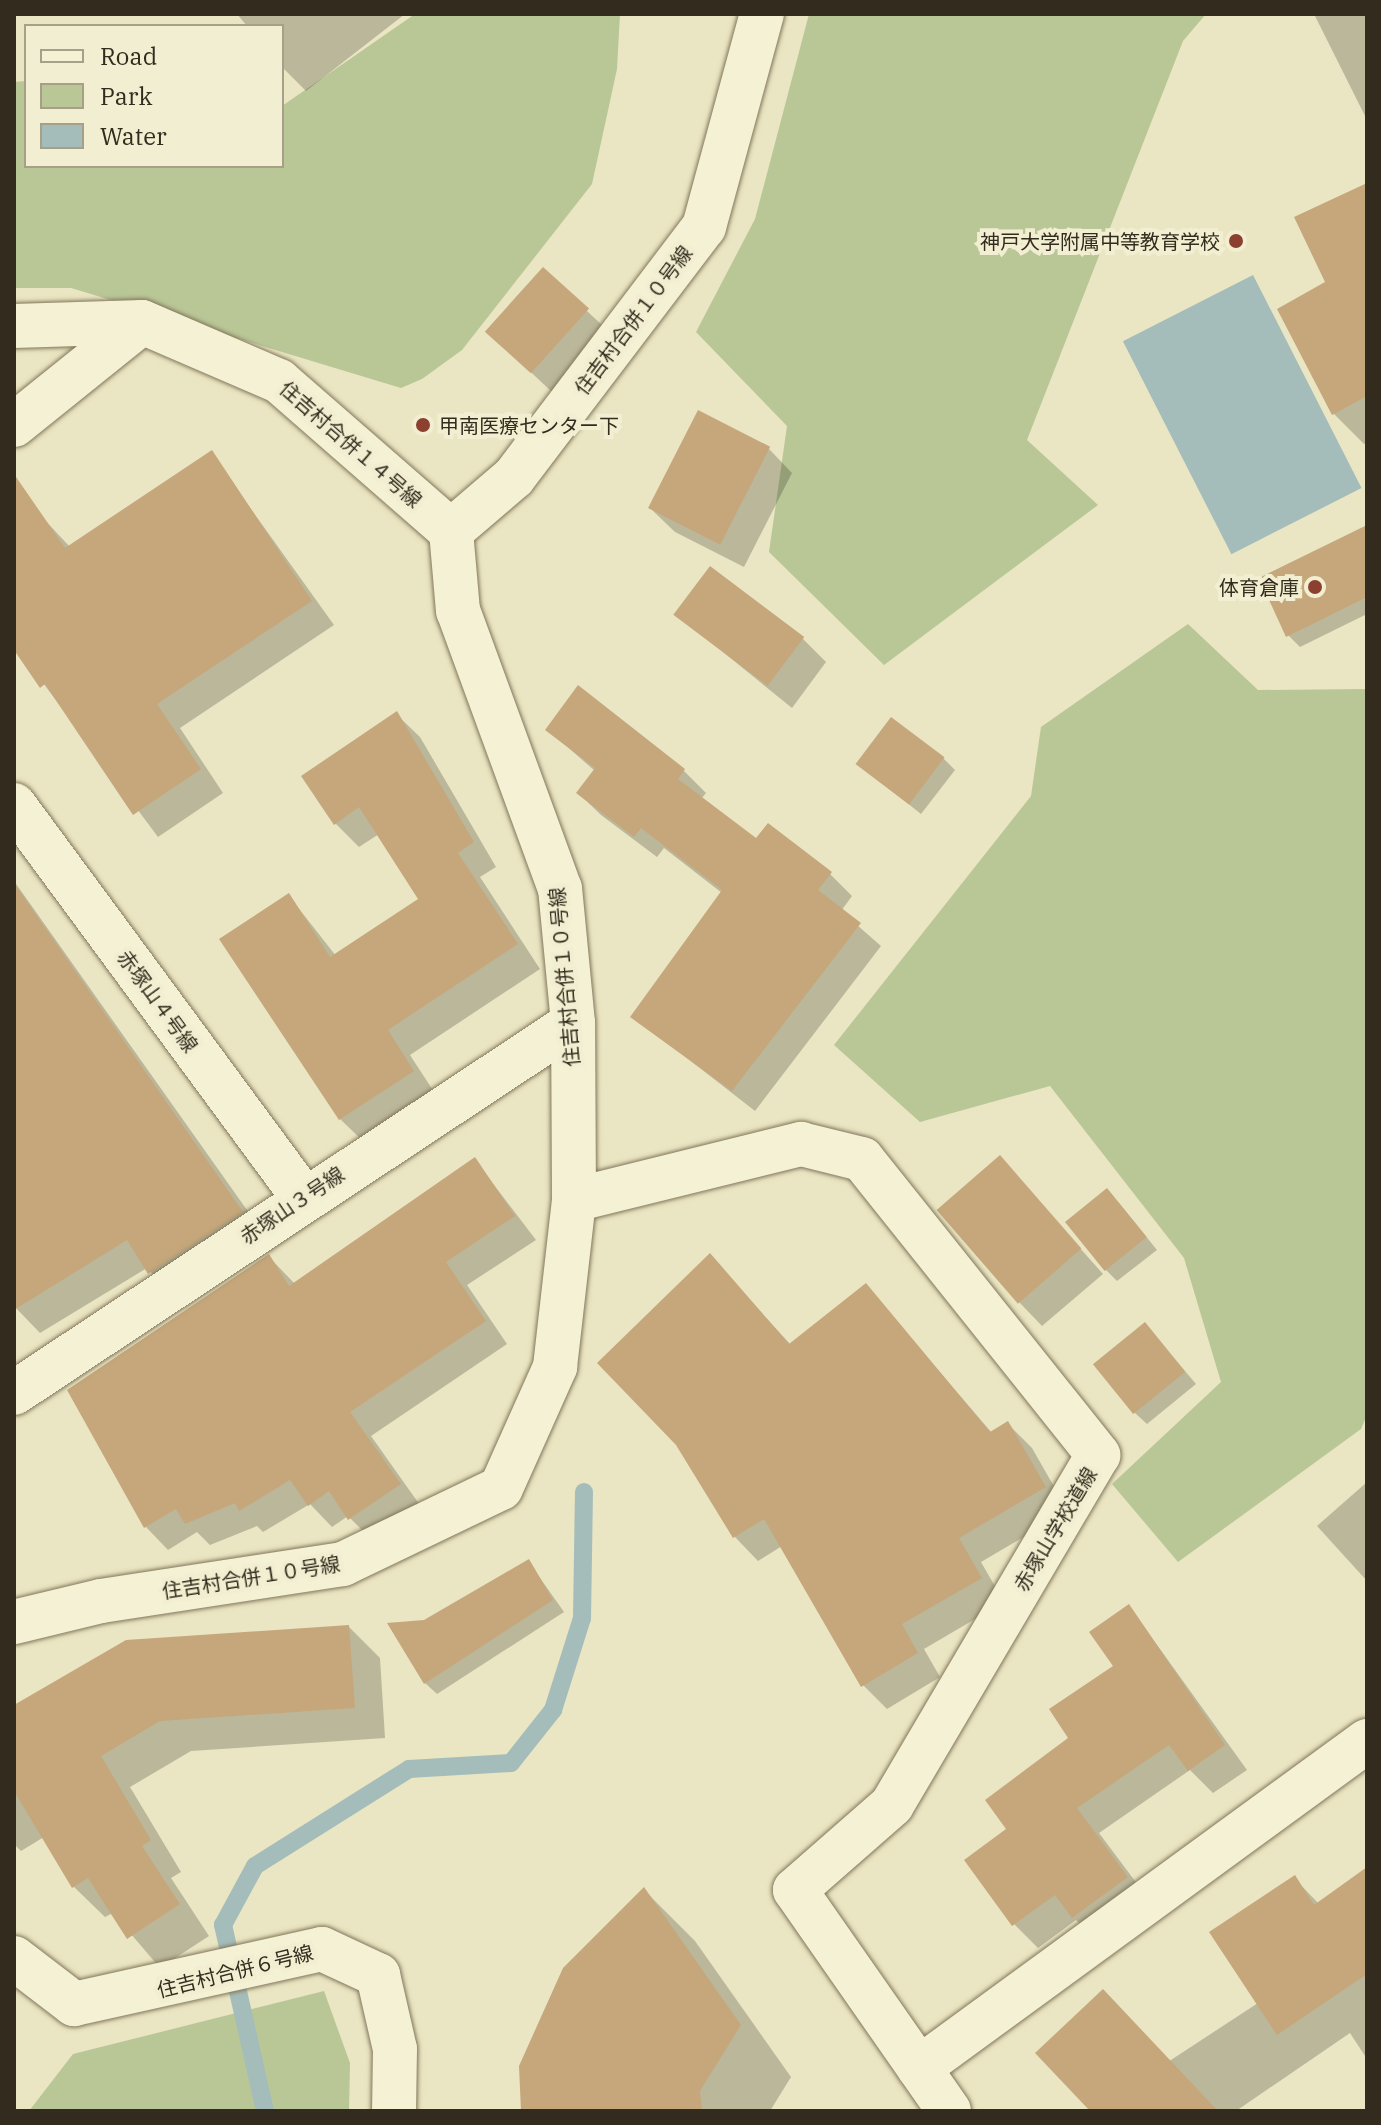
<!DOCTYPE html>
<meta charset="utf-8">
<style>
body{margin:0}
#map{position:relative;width:1381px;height:2125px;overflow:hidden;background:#eae5c2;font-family:"IBM Plex Serif","Noto Sans JP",serif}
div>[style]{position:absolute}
.green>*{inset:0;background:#b9c797}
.water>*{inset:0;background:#a4bdba;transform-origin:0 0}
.shadow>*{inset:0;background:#0003;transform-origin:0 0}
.stream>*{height:18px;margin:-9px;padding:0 9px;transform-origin:9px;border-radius:9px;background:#a4bdba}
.building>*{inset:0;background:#c5a77b;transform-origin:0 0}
.roads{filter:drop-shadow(0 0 2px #82775b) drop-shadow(0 0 2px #82775b)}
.street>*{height:44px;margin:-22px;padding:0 22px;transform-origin:22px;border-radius:22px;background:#f5f1d5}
.secondary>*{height:44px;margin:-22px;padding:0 22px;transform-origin:22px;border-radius:22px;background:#f5f1d5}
.dots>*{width:22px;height:22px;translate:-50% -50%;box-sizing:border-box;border:4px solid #f2eed1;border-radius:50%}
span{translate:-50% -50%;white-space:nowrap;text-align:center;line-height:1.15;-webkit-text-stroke:8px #f2eed1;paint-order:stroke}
.poi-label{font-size:20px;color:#332c1e}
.right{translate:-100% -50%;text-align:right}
.left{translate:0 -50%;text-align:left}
.street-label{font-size:20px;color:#332c1e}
.frame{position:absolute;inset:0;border:16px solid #332c1e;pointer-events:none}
.legend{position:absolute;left:24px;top:24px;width:260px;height:144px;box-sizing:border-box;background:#f2eed1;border:2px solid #a6a089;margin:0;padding:10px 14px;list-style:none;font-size:24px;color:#332c1e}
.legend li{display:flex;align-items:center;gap:16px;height:40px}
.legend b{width:40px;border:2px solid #a6a089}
</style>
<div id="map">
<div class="green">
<i style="clip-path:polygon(415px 14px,620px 14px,617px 69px,592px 184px,462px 350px,422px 379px,401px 388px,71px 288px,14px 288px,14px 82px,26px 81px,26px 166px,282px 166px,282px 106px)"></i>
<i style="clip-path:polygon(809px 14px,1206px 14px,1183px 41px,1027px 440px,1098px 505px,884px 665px,769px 552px,787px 426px,696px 332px,755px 219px)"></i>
<i style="clip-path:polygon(1188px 624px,1258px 690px,1367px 689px,1367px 1415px,1361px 1429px,1178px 1562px,1112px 1484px,1221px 1382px,1184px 1258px,1050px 1086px,920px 1122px,834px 1045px,1031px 796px,1041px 727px)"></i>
<i style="clip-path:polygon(324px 1991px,350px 2063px,349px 2111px,29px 2111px,73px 2054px)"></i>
</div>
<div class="water">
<i style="left:1253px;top:275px;width:239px;height:146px;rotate:63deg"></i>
</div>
<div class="shadow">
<i style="clip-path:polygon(237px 14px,405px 14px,306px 91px,282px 67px,282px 26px,247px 26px)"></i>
<i style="clip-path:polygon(1314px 14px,1367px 14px,1367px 120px)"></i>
<i style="clip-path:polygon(1367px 186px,1367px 443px,1364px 444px,1334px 414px,1328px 283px)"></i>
<i style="left:543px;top:270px;width:93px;height:83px;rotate:43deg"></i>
<i style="clip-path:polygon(769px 449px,792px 473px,744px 567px,675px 532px,651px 509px)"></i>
<i style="clip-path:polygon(211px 453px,334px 625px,180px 728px,223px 793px,158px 837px,14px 644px,14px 536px,42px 517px,70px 547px)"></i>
<i style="clip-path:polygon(1367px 527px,1367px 614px,1300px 647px,1288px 635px)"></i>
<i style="clip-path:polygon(676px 614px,803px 639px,826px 662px,792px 708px)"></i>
<i style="clip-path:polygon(396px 714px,420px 737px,496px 867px,480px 877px,540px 969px,410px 1055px,436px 1095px,364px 1142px,340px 1119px,289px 896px,336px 956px,421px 900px,379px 834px,359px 847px,335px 823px)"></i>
<i style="clip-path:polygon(548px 730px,684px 771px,706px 793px,701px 799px,756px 841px,830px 874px,852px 896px,841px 911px,881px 946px,755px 1111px,633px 1016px,722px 893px,664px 848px,657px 857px,601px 815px,578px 793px,595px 771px)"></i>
<i style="clip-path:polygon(943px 758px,955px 770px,921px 814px,858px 764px)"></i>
<i style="clip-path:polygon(14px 881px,266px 1237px,175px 1298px,147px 1268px,40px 1333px,14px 1306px)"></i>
<i style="clip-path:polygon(1000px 1158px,1103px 1274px,1042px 1326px,1019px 1302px)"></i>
<i style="clip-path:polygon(475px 1160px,536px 1240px,467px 1285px,507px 1344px,371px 1436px,422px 1508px,373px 1541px,348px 1516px,332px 1527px,310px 1504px,263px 1532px,257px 1526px,210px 1545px,197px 1532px,168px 1550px,146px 1527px,269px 1257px,295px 1284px)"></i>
<i style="clip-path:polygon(1119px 1203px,1157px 1250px,1117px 1281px,1106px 1270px)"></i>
<i style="clip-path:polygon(710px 1256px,791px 1345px,866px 1286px,992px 1433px,1008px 1424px,1032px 1448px,1068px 1511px,981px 1562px,1004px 1602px,924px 1649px,940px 1677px,887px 1709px,863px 1685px,782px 1546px,758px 1561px,735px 1537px,677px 1443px)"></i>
<i style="clip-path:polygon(1156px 1337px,1196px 1384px,1147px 1424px,1135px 1413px)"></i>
<i style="clip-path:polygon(1367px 1482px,1367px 1581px,1317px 1526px)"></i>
<i style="clip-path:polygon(528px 1561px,564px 1612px,437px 1694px,425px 1683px,424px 1622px)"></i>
<i style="clip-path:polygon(1129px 1606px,1247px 1770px,1213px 1793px,1190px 1770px,1099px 1833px,1150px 1901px,1097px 1941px,1076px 1920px,1038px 1948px,1014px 1924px,1008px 1829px,1116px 1666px)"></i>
<i style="clip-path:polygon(349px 1627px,380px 1658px,385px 1738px,191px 1751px,130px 1787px,181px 1872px,171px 1878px,209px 1936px,160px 1968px,113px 1913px,105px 1917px,74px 1887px,44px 1837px,21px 1851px,14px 1844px,14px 1708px)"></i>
<i style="clip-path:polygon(1367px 1870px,1367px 2059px,1350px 2033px,1236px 2111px,1093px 2111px,1258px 2003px,1294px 1878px,1319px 1904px)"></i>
<i style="clip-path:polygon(644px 1890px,695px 1941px,791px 2077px,770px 2111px,523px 2111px)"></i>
</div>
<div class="stream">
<i style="left:265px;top:2111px;width:191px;rotate:-102.7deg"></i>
<i style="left:223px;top:1925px;width:67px;rotate:-61.5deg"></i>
<i style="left:255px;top:1866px;width:182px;rotate:-32.2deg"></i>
<i style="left:409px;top:1769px;width:102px;rotate:-3.4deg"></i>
<i style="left:511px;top:1763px;width:68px;rotate:-51.6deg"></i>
<i style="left:553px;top:1710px;width:96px;rotate:-72.5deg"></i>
<i style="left:582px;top:1618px;width:126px;rotate:-89.1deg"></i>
</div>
<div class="building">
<i style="clip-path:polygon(1367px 183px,1367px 396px,1332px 415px,1277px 309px,1325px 282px,1294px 217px)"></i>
<i style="left:543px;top:267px;width:62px;height:87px;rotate:42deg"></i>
<i style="left:698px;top:410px;width:81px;height:110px;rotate:27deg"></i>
<i style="clip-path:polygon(212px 450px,312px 601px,157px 704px,201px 769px,133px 815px,45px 684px,40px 688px,14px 650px,14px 474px,65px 548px)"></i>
<i style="clip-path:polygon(1367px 525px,1367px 597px,1286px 637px,1259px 578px)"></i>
<i style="left:710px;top:566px;width:118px;height:61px;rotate:37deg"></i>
<i style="clip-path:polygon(578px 685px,685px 769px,678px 779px,756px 838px,768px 823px,832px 872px,818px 890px,861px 923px,732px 1091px,630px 1017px,722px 890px,641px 828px,634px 837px,576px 793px,595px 768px,545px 730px)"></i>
<i style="clip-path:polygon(397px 711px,474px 842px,458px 853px,518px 944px,388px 1030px,414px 1071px,339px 1120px,219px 939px,289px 893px,330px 957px,418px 899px,359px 807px,334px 825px,301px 776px)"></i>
<i style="left:891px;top:717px;width:67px;height:59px;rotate:37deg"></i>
<i style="clip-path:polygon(14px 883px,243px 1212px,148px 1274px,127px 1240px,14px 1310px)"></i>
<i style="left:1000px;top:1155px;width:124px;height:84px;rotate:49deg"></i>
<i style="clip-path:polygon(475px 1157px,515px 1216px,446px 1262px,486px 1321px,350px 1412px,401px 1484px,348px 1520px,329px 1491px,308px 1506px,290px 1480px,239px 1511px,235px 1503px,185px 1524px,176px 1509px,144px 1528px,67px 1390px,269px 1254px,289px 1286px)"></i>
<i style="left:1107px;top:1188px;width:63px;height:54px;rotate:51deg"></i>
<i style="clip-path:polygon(710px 1253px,789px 1344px,866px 1283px,990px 1432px,1008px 1421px,1046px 1487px,959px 1538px,982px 1578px,902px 1624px,918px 1653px,861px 1687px,764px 1519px,733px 1538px,676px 1445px,597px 1363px)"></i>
<i style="left:1145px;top:1322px;width:64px;height:67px;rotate:51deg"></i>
<i style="clip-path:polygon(529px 1559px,553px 1600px,424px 1684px,387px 1623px,424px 1620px)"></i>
<i style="clip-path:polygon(1129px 1604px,1225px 1745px,1188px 1771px,1169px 1745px,1077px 1808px,1128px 1877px,1072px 1918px,1055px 1895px,1012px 1926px,964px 1860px,1006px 1829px,985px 1800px,1068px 1738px,1049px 1709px,1113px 1666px,1089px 1632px)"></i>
<i style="clip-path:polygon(349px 1625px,355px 1708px,160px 1721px,101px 1756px,151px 1840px,142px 1846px,180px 1904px,127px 1939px,88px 1878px,72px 1888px,14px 1791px,14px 1705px,126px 1640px)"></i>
<i style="clip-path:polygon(1367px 1867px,1367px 1974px,1277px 2035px,1209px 1932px,1295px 1875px,1314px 1905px)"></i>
<i style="clip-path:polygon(644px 1887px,741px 2025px,700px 2091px,702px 2111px,521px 2111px,519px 2066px,563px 1968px)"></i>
<i style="clip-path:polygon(1103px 1989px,1218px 2111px,1090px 2111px,1035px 2053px)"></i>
</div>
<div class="roads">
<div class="street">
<i style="left:14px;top:425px;width:164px;rotate:-38.8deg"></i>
<i style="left:14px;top:805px;width:487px;rotate:53.6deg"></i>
<i style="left:574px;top:1200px;width:234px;rotate:-13.9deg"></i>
<i style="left:801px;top:1144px;width:63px;rotate:13.8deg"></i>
<i style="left:862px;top:1159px;width:379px;rotate:51.4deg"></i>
<i style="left:1098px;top:1455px;width:406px;rotate:120.5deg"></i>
<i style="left:892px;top:1805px;width:129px;rotate:138.8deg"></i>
<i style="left:795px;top:1890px;width:269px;rotate:55.1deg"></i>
<i style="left:14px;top:1393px;width:670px;rotate:-33.5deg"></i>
<i style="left:14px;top:1958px;width:76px;rotate:37.5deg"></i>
<i style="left:74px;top:2004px;width:254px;rotate:-12.5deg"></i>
<i style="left:322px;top:1949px;width:62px;rotate:24.9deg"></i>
<i style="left:378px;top:1975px;width:76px;rotate:77.1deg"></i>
<i style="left:395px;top:2049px;width:62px;rotate:90.9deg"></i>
<i style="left:919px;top:2068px;width:555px;rotate:-36.13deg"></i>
</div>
<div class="secondary">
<i style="left:14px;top:326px;width:128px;rotate:-1.8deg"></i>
<i style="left:142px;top:322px;width:149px;rotate:23.3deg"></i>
<i style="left:279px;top:381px;width:228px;rotate:41.1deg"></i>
<i style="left:14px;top:1622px;width:89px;rotate:-13.6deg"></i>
<i style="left:101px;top:1601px;width:245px;rotate:-8.7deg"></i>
<i style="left:343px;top:1564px;width:175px;rotate:-25.7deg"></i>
<i style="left:501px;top:1488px;width:133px;rotate:-65.9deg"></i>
<i style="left:555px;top:1367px;width:168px;rotate:-83.5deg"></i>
<i style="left:574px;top:1200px;width:177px;rotate:-90.3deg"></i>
<i style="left:573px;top:1023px;width:135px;rotate:-95.5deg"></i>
<i style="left:560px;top:889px;width:296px;rotate:-110.1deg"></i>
<i style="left:458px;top:611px;width:80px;rotate:-95deg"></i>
<i style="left:451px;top:531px;width:83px;rotate:-40.6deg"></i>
<i style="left:514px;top:477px;width:314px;rotate:-52.8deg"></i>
<i style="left:704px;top:227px;width:221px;rotate:-74.8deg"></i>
</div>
</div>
<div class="dots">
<i style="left:1236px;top:241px;background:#8c4030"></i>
<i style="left:423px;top:425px;background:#8c4030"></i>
<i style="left:1315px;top:587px;background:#8c4030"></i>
</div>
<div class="poi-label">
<span class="right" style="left:1220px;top:241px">神戸大学附属中等教育学校</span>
<span class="left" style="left:439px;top:425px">甲南医療センター下</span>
<span class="right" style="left:1299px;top:587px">体育倉庫</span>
</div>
<div class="street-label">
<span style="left:633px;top:320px;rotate:-53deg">住吉村合併１０号線</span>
<span style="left:351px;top:444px;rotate:41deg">住吉村合併１４号線</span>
<span style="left:564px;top:977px;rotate:-95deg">住吉村合併１０号線</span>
<span style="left:158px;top:1001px;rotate:54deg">赤塚山４号線</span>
<span style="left:292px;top:1205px;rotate:-34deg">赤塚山３号線</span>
<span style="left:1055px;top:1529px;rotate:-59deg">赤塚山学校道線</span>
<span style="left:251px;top:1577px;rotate:-9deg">住吉村合併１０号線</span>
<span style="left:235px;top:1971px;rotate:-14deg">住吉村合併６号線</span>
</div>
<div class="frame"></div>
<ul class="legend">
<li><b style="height:10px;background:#f5f1d5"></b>Road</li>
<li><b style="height:22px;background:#b9c797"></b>Park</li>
<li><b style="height:22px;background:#a4bdba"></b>Water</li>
</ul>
</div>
